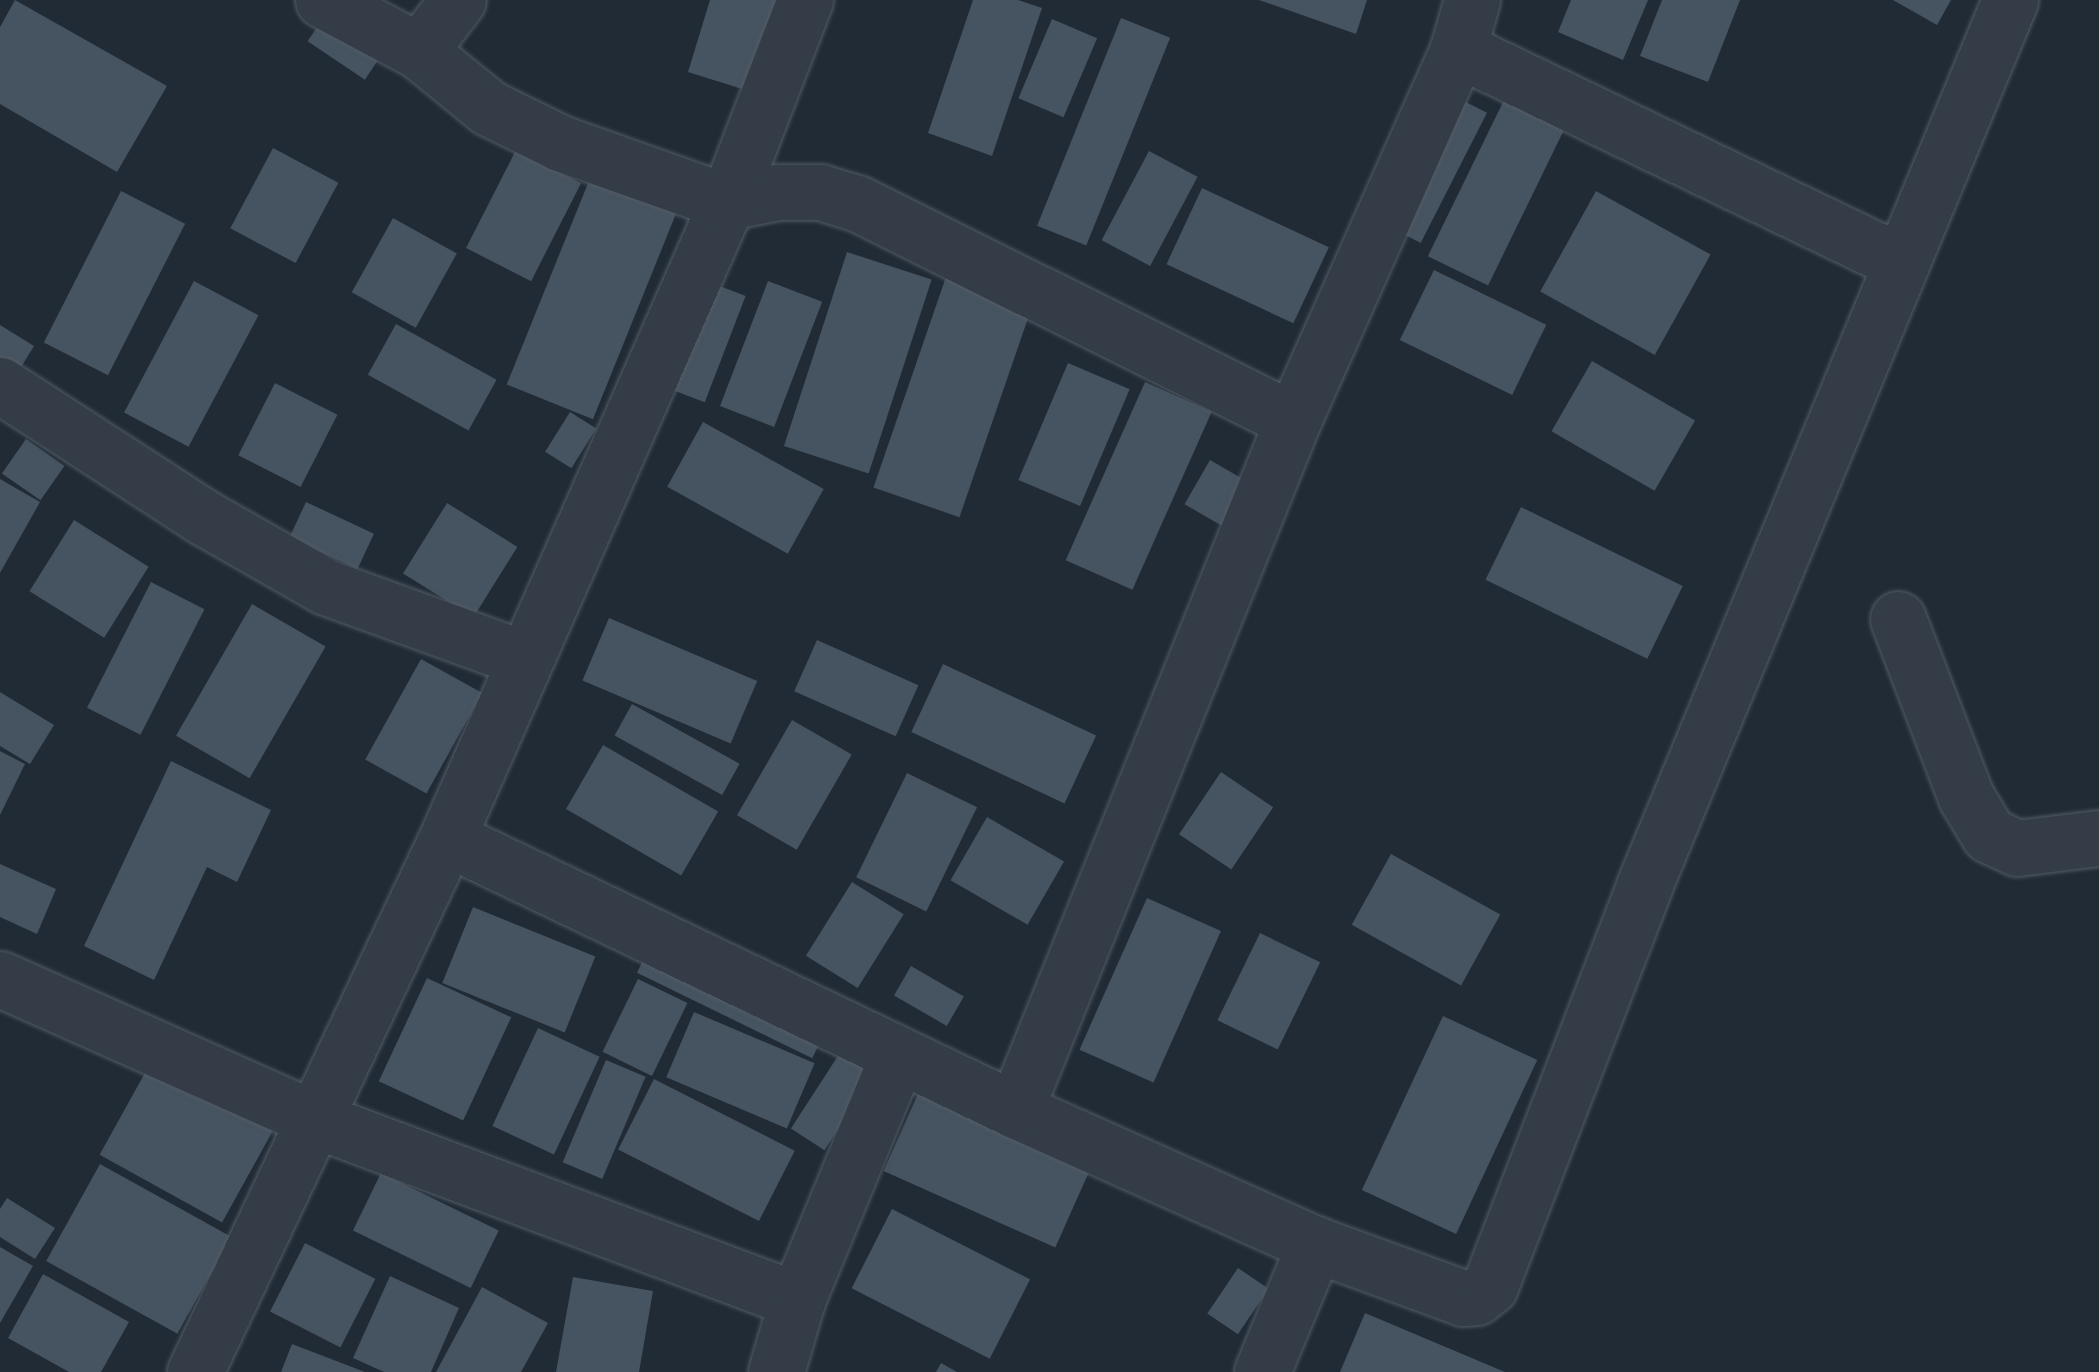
<!DOCTYPE html>
<style>
body{margin:0}
#map{position:relative;width:2099px;height:1372px;overflow:hidden;background:#202b36;font-family:"Golos Text",sans-serif}
div>[style]{position:absolute}
.building>*{inset:0;background:#465360;transform-origin:0 0}
.roads{filter:drop-shadow(0 0 2px #515b65) drop-shadow(0 0 2px #515b65)}
.minor>*{height:55px;margin:-27.5px;padding:0 27.5px;transform-origin:27.5px;border-radius:27.5px;background:#343d47}
span{translate:-50% -50%;white-space:nowrap;text-align:center;line-height:1.15;-webkit-text-stroke:8px #19222b;paint-order:stroke}
</style>
<div id="map">
<div class="building">
<i style="clip-path:polygon(15px 0,167px 86px,117px 172px,0 104px,0 27px)"></i>
<i style="clip-path:polygon(710px 0,787px 0,758px 94px,688px 72px)"></i>
<i style="clip-path:polygon(973px 0,1018px 0,1042px 8px,992px 156px,928px 133px)"></i>
<i style="clip-path:polygon(1259px 0,1367px 0,1356px 34px)"></i>
<i style="clip-path:polygon(1571px 0,1648px 0,1623px 60px,1558px 32px)"></i>
<i style="clip-path:polygon(1662px 0,1740px 0,1708px 82px,1640px 56px)"></i>
<i style="clip-path:polygon(1893px 0,1951px 0,1937px 25px)"></i>
<i style="left:330px;top:8px;width:69px;height:40px;rotate:34deg"></i>
<i style="left:1121px;top:18px;width:53px;height:224px;rotate:22deg"></i>
<i style="left:1052px;top:19px;width:49px;height:86px;rotate:23deg"></i>
<i style="left:1454px;top:96px;width:37px;height:146px;rotate:27deg"></i>
<i style="left:1505px;top:98px;width:67px;height:176px;rotate:26deg"></i>
<i style="left:273px;top:148px;width:74px;height:91px;rotate:28deg"></i>
<i style="left:516px;top:150px;width:73px;height:110px;rotate:27deg"></i>
<i style="left:1149px;top:151px;width:55px;height:101px;rotate:28deg"></i>
<i style="left:597px;top:161px;width:93px;height:241px;rotate:22deg"></i>
<i style="left:1202px;top:188px;width:140px;height:84px;rotate:25deg"></i>
<i style="left:121px;top:191px;width:72px;height:170px;rotate:27deg"></i>
<i style="left:1596px;top:191px;width:131px;height:115px;rotate:29deg"></i>
<i style="left:393px;top:218px;width:73px;height:85px;rotate:29deg"></i>
<i style="left:847px;top:252px;width:89px;height:204px;rotate:18deg"></i>
<i style="left:1434px;top:270px;width:125px;height:78px;rotate:26deg"></i>
<i style="left:948px;top:271px;width:91px;height:229px;rotate:19deg"></i>
<i style="left:194px;top:281px;width:73px;height:149px;rotate:28deg"></i>
<i style="left:768px;top:281px;width:58px;height:134px;rotate:21deg"></i>
<i style="left:712px;top:283px;width:36px;height:114px;rotate:21deg"></i>
<i style="left:396px;top:324px;width:115px;height:58px;rotate:29deg"></i>
<i style="clip-path:polygon(0 325px,34px 346px,10px 385px,0 379px)"></i>
<i style="left:1592px;top:361px;width:119px;height:81px;rotate:30deg"></i>
<i style="left:1068px;top:363px;width:67px;height:127px;rotate:23deg"></i>
<i style="left:1145px;top:382px;width:73px;height:195px;rotate:24deg"></i>
<i style="left:275px;top:383px;width:70px;height:81px;rotate:27deg"></i>
<i style="left:570px;top:412px;width:31px;height:47px;rotate:32deg"></i>
<i style="left:703px;top:422px;width:138px;height:74px;rotate:29deg"></i>
<i style="left:26px;top:439px;width:47px;height:42px;rotate:35deg"></i>
<i style="left:1210px;top:460px;width:43px;height:51px;rotate:30deg"></i>
<i style="clip-path:polygon(0 479px,40px 502px,0 573px)"></i>
<i style="left:306px;top:502px;width:75px;height:39px;rotate:25deg"></i>
<i style="left:447px;top:503px;width:83px;height:83px;rotate:32deg"></i>
<i style="left:1521px;top:507px;width:180px;height:81px;rotate:26deg"></i>
<i style="left:74px;top:520px;width:88px;height:84px;rotate:32deg"></i>
<i style="left:151px;top:582px;width:60px;height:141px;rotate:27deg"></i>
<i style="left:252px;top:604px;width:85px;height:152px;rotate:30deg"></i>
<i style="left:609px;top:618px;width:161px;height:68px;rotate:23deg"></i>
<i style="left:817px;top:640px;width:111px;height:56px;rotate:24deg"></i>
<i style="left:421px;top:659px;width:70px;height:115px;rotate:29deg"></i>
<i style="left:943px;top:664px;width:169px;height:75px;rotate:25deg"></i>
<i style="clip-path:polygon(0 692px,54px 725px,30px 764px,0 746px)"></i>
<i style="left:632px;top:704px;width:123px;height:36px;rotate:29deg"></i>
<i style="left:792px;top:720px;width:69px;height:110px;rotate:30deg"></i>
<i style="left:603px;top:745px;width:133px;height:74px;rotate:30deg"></i>
<i style="clip-path:polygon(0 751px,25px 764px,0 815px)"></i>
<i style="clip-path:polygon(171px 761px,271px 810px,237px 882px,207px 867px,154px 980px,84px 946px)"></i>
<i style="left:1221px;top:772px;width:63px;height:75px;rotate:34deg"></i>
<i style="left:907px;top:773px;width:78px;height:116px;rotate:26deg"></i>
<i style="left:987px;top:817px;width:89px;height:73px;rotate:30deg"></i>
<i style="left:1391px;top:854px;width:125px;height:81px;rotate:29deg"></i>
<i style="clip-path:polygon(0 864px,56px 889px,37px 934px,0 917px)"></i>
<i style="left:852px;top:882px;width:61px;height:87px;rotate:32deg"></i>
<i style="left:1147px;top:898px;width:81px;height:166px;rotate:24deg"></i>
<i style="left:473px;top:907px;width:132px;height:82px;rotate:22deg"></i>
<i style="left:1260px;top:933px;width:67px;height:97px;rotate:26deg"></i>
<i style="left:651px;top:944px;width:195px;height:32px;rotate:26deg"></i>
<i style="left:911px;top:966px;width:61px;height:34px;rotate:30deg"></i>
<i style="left:427px;top:978px;width:93px;height:114px;rotate:25deg"></i>
<i style="left:638px;top:979px;width:55px;height:81px;rotate:26deg"></i>
<i style="left:694px;top:1012px;width:131px;height:71px;rotate:23deg"></i>
<i style="left:1443px;top:1016px;width:104px;height:192px;rotate:25deg"></i>
<i style="left:538px;top:1028px;width:68px;height:108px;rotate:25deg"></i>
<i style="left:847px;top:1042px;width:40px;height:103px;rotate:33deg"></i>
<i style="left:606px;top:1060px;width:43px;height:111px;rotate:23deg"></i>
<i style="left:151px;top:1062px;width:140px;height:106px;rotate:29deg"></i>
<i style="left:654px;top:1079px;width:158px;height:79px;rotate:27deg"></i>
<i style="left:921px;top:1087px;width:188px;height:92px;rotate:24deg"></i>
<i style="left:100px;top:1164px;width:150px;height:111px;rotate:29deg"></i>
<i style="left:381px;top:1173px;width:131px;height:64px;rotate:26deg"></i>
<i style="clip-path:polygon(7px 1198px,55px 1228px,35px 1259px,0 1237px,0 1209px)"></i>
<i style="left:892px;top:1209px;width:155px;height:89px;rotate:27deg"></i>
<i style="left:305px;top:1243px;width:79px;height:77px;rotate:27deg"></i>
<i style="clip-path:polygon(0 1247px,33px 1266px,0 1323px)"></i>
<i style="left:1238px;top:1268px;width:37px;height:55px;rotate:34deg"></i>
<i style="clip-path:polygon(43px 1274px,129px 1322px,101px 1372px,69px 1372px,8px 1338px)"></i>
<i style="clip-path:polygon(390px 1276px,459px 1308px,431px 1372px,384px 1372px,353px 1358px)"></i>
<i style="clip-path:polygon(573px 1277px,653px 1291px,639px 1372px,556px 1372px)"></i>
<i style="clip-path:polygon(482px 1287px,548px 1323px,521px 1372px,436px 1372px)"></i>
<i style="clip-path:polygon(1365px 1313px,1505px 1372px,1340px 1372px)"></i>
<i style="clip-path:polygon(292px 1344px,365px 1372px,281px 1372px)"></i>
<i style="clip-path:polygon(941px 1363px,957px 1372px,936px 1372px)"></i>
</div>
<div class="roads">
<div class="minor">
<i style="left:323px;top:0;width:109px;rotate:28deg"></i>
<i style="left:419px;top:51px;width:90px;rotate:39.2deg"></i>
<i style="left:489px;top:108px;width:79px;rotate:26.2deg"></i>
<i style="left:560px;top:143px;width:177px;rotate:19.5deg"></i>
<i style="left:727px;top:202px;width:52px;rotate:-11.1deg"></i>
<i style="left:778px;top:192px;width:42px"></i>
<i style="left:820px;top:192px;width:39px;rotate:17deg"></i>
<i style="left:857px;top:203px;width:487px;rotate:26.5deg"></i>
<i style="left:1458px;top:49px;width:491px;rotate:25.7deg"></i>
<i style="left:419px;top:51px;width:64px;rotate:-52.6deg"></i>
<i style="left:0;top:385px;width:244px;rotate:33deg"></i>
<i style="left:205px;top:518px;width:139px;rotate:29.7deg"></i>
<i style="left:326px;top:587px;width:212px;rotate:19.9deg"></i>
<i style="left:1898px;top:619px;width:191px;rotate:69.1deg"></i>
<i style="left:1966px;top:797px;width:44px;rotate:58.8deg"></i>
<i style="left:1989px;top:835px;width:31px;rotate:25deg"></i>
<i style="left:2017px;top:848px;width:83px;rotate:-7deg"></i>
<i style="left:447px;top:838px;width:630px;rotate:25.59deg"></i>
<i style="left:1015px;top:1110px;width:329px;rotate:24.1deg"></i>
<i style="left:1315px;top:1244px;width:158px;rotate:20deg"></i>
<i style="left:1463px;top:1298px;width:13px;rotate:-4deg"></i>
<i style="left:1476px;top:1297px;width:18px;rotate:-38deg"></i>
<i style="left:1490px;top:1286px;width:429px;rotate:-68.9deg"></i>
<i style="left:1644px;top:886px;width:959px;rotate:-67.55deg"></i>
<i style="left:0;top:979px;width:346px;rotate:24deg"></i>
<i style="left:316px;top:1120px;width:514px;rotate:20.52deg"></i>
<i style="left:1015px;top:1110px;width:744px;rotate:-68.06deg"></i>
<i style="left:1293px;top:420px;width:406px;rotate:-66deg"></i>
<i style="left:1458px;top:49px;width:51px;rotate:-74.1deg"></i>
<i style="left:195px;top:1372px;width:590px;rotate:-64.74deg"></i>
<i style="left:447px;top:838px;width:695px;rotate:-66.24deg"></i>
<i style="left:727px;top:202px;width:217px;rotate:-68.9deg"></i>
<i style="left:776px;top:1372px;width:75px;rotate:-73.7deg"></i>
<i style="left:797px;top:1300px;width:265px;rotate:-67.6deg"></i>
<i style="left:1262px;top:1372px;width:139px;rotate:-67.5deg"></i>
</div>
</div>
</div>
